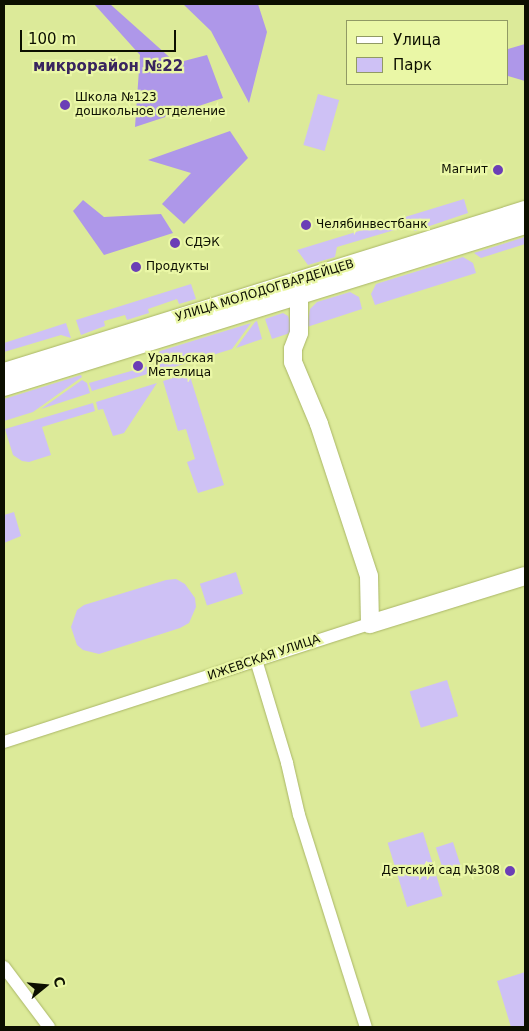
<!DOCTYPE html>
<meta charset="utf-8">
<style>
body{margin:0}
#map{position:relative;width:529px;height:1031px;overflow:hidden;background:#dcea99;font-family:"DejaVu Sans",sans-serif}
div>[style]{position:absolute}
.green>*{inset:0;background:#cec1f5;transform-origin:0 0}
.forest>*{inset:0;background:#ae97e9}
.roads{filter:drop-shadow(0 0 1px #aab667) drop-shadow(0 0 1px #aab667)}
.street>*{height:12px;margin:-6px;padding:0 6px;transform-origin:6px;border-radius:6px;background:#fff}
.secondary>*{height:18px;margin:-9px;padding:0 9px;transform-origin:9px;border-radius:9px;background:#fff}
.dots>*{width:14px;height:14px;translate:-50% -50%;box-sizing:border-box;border:2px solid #eaf7a6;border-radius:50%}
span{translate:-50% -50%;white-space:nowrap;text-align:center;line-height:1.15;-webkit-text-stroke:4.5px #eaf7a6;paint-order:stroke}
.poi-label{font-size:12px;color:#0c0f00}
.left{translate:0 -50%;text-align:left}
.right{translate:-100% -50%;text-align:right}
.street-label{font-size:12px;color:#0c0f00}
.quarter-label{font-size:15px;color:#39255f;font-weight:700}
.frame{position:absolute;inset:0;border:5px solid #0c0f00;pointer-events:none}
.legend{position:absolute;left:346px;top:20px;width:162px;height:65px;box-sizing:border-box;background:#eaf7a6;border:1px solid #919a64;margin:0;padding:6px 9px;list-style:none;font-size:15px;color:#0c0f00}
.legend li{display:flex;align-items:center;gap:10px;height:25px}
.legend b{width:25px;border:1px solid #919a64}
.north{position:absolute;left:20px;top:961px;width:50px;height:50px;-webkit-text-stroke:4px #eaf7a6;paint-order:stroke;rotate:73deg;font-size:14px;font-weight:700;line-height:20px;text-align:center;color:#0c0f00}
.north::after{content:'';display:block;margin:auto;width:18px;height:22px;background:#0c0f00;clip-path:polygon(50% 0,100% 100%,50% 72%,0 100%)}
.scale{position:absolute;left:20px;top:30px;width:156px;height:22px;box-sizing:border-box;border:2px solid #0c0f00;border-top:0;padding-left:6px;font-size:15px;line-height:18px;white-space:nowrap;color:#0c0f00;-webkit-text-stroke:4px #eaf7a6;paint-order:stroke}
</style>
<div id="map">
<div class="green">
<i style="left:318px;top:94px;width:22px;height:53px;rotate:16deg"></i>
<i style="clip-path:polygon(464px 199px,468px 213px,415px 231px,408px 226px,337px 247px,335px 257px,308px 265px,297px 250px)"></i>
<i style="clip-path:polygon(525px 237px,525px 244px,481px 258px,474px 253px)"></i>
<i style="clip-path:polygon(463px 257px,473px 263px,476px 273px,375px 305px,371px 294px,376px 284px)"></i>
<i style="clip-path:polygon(191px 284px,196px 299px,179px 304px,177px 299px,148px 309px,149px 313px,127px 320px,125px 315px,104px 321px,105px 326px,81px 335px,76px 320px)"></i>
<i style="clip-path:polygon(350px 292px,359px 297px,362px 309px,307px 327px,310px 309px,317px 302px)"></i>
<i style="clip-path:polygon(283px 313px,288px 316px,293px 332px,272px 339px,265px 319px)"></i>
<i style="clip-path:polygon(257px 321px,262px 339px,236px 348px,255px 322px)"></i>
<i style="clip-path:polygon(66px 323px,71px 338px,61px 335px,4px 352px,4px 343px)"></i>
<i style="clip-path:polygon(251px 323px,232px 349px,161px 371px,156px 356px,160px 351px)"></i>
<i style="clip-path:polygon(152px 365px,154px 372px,92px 391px,89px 383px)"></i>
<i style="clip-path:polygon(189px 373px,224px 485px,198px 493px,187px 462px,195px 459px,186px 429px,178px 431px,163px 381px)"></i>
<i style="clip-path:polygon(81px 375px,82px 377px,33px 412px,4px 421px,4px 399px)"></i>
<i style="clip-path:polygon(82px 380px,87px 383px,90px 393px,41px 409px)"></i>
<i style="clip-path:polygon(157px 383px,124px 433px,113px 436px,103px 409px,98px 410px,96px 402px)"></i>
<i style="clip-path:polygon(93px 403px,95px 411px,42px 427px,51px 455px,29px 462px,22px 461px,13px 455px,5px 429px)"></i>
<i style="clip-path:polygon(14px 512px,21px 536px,4px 543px,4px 515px)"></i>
<i style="left:236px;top:572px;width:23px;height:38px;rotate:72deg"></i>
<i style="clip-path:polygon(176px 579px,185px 584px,195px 598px,196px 607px,189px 623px,180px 628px,99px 654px,83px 650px,77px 645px,71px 627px,77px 610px,84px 605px,166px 580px)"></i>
<i style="left:447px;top:680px;width:38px;height:39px;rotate:73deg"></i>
<i style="left:423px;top:832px;width:67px;height:37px;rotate:73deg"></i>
<i style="left:453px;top:842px;width:29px;height:18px;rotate:72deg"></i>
<i style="clip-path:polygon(525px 972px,525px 1027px,511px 1027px,497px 981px)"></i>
</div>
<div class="forest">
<i style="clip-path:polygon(94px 4px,110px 4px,176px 63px,207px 55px,223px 98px,135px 127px,140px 55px)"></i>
<i style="clip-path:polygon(183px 4px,258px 4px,267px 32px,249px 103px,211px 31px)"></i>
<i style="clip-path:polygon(525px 44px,525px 81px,508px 76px,508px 49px)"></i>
<i style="clip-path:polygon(230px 131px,248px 158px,184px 224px,162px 204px,191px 173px,148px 160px)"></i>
<i style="clip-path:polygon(83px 200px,104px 217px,161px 214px,173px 233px,104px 255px,73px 211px)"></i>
</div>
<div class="roads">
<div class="street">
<i style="left:256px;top:660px;width:108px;rotate:73.2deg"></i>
<i style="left:287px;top:763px;width:53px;rotate:77deg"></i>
<i style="left:299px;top:815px;width:222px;rotate:72.5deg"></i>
<i style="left:4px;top:742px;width:385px;rotate:-17.9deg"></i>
<i style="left:4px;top:967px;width:75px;rotate:53.1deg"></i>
</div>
<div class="secondary">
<i style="left:295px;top:285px;width:11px;rotate:68deg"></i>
<i style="left:299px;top:295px;width:38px;rotate:90deg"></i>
<i style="left:299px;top:333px;width:17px;rotate:111deg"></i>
<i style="left:293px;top:349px;width:13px;rotate:90deg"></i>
<i style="left:293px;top:362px;width:67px;rotate:67.2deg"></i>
<i style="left:319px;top:424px;width:160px;rotate:71.8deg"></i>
<i style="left:369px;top:576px;width:48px;rotate:88.8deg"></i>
<i style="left:370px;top:624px;width:162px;rotate:-17.2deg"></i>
<i style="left:4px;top:372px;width:546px;rotate:-17.27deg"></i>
<i style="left:4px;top:387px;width:546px;rotate:-17.27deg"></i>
</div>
</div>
<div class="dots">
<i style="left:65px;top:105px;background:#6b3eb6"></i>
<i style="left:498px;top:170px;background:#6b3eb6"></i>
<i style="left:306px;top:225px;background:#6b3eb6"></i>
<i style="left:175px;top:243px;background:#6b3eb6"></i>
<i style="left:136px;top:267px;background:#6b3eb6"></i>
<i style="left:138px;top:366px;background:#6b3eb6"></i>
<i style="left:510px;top:871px;background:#6b3eb6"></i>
</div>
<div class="poi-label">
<span class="left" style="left:75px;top:105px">Школа №123<br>дошкольное отделение</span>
<span class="right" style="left:488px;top:170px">Магнит</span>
<span class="left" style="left:316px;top:225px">Челябинвестбанк</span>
<span class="left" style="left:185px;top:243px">СДЭК</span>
<span class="left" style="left:146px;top:267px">Продукты</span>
<span class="left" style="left:148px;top:366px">Уральская<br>Метелица</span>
<span class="right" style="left:500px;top:871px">Детский сад №308</span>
</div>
<div class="street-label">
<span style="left:265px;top:291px;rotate:-17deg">УЛИЦА МОЛОДОГВАРДЕЙЦЕВ</span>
<span style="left:264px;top:658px;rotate:-19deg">ИЖЕВСКАЯ УЛИЦА</span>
</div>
<div class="quarter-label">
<span style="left:108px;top:67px">микрорайон №22</span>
</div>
<div class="frame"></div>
<ul class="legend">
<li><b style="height:6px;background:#fff"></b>Улица</li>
<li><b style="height:14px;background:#cec1f5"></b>Парк</li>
</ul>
<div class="north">С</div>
<div class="scale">100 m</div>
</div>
